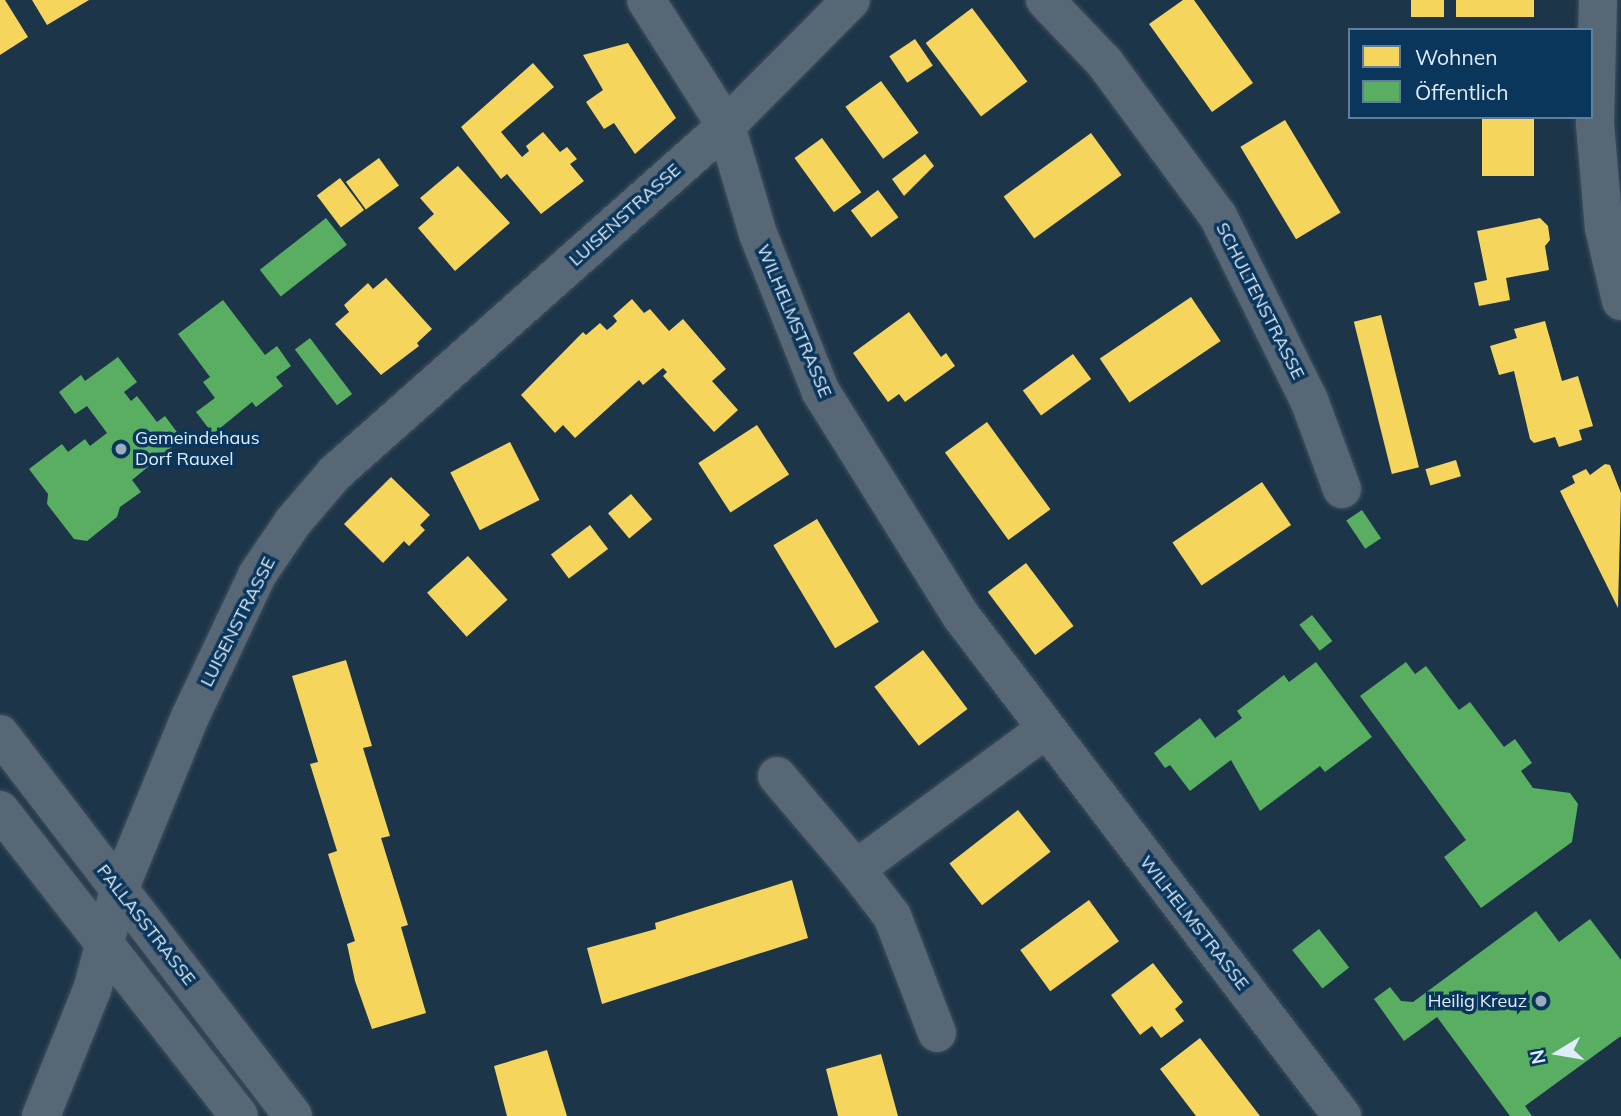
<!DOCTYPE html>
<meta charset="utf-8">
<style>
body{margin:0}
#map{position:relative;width:1621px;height:1116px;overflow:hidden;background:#1d3549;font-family:Mulish,sans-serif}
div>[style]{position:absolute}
.homes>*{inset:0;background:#f6d55c;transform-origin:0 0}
.public>*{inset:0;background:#5aae61;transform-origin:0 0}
.roads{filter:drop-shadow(0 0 2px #3f4f5d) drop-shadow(0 0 2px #3f4f5d)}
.street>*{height:38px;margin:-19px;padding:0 19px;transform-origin:19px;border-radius:19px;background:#586776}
.secondary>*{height:38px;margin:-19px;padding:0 19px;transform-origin:19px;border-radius:19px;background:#586776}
.dots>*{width:19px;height:19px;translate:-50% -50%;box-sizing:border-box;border:4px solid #0b365b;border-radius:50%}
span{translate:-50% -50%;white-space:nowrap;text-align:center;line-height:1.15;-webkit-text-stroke:7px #0b365b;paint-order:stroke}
.street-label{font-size:18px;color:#dfedfb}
.poi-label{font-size:18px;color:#dfedfb}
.left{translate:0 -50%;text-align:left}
.right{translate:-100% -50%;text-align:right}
.legend{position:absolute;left:1348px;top:28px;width:245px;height:91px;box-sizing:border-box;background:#0b365b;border:2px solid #607f9b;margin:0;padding:9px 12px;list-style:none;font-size:21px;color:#dfedfb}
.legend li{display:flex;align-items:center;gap:14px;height:35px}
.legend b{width:35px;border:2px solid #607f9b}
.north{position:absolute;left:1523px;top:1018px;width:70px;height:70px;-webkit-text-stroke:5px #0b365b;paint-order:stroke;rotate:259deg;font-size:19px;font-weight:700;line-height:28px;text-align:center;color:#dfedfb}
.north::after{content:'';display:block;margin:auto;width:24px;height:32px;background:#dfedfb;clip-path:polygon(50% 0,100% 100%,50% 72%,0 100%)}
</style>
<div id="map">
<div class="homes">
<i style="clip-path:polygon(0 0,5px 0,28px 37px,0 55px)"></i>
<i style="clip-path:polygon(32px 0,89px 0,47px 25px)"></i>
<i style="clip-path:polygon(1183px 0,1194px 0,1253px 83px,1212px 112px,1149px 24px)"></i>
<i style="left:1411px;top:0;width:33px;height:17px"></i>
<i style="left:1456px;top:0;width:78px;height:17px"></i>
<i style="left:972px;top:8px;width:92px;height:58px;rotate:53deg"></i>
<i style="left:915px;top:39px;width:32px;height:31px;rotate:56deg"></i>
<i style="clip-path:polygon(628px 43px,676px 118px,635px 154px,614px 123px,604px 129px,586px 102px,603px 90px,583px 55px)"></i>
<i style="clip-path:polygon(533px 63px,554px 87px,501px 132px,522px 157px,529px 151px,526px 146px,543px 132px,560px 152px,567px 147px,577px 159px,570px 164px,584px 181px,541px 214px,507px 174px,501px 179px,461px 127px)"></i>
<i style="left:881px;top:81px;width:64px;height:44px;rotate:54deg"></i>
<i style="left:1482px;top:117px;width:52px;height:59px"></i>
<i style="left:1285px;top:120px;width:108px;height:52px;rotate:59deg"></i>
<i style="left:1091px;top:133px;width:52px;height:108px;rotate:54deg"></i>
<i style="left:822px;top:138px;width:67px;height:34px;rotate:54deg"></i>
<i style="clip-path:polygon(925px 154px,934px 166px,904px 196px,892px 179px)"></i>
<i style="left:379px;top:158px;width:34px;height:41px;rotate:54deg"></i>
<i style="clip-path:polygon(458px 166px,510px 223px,455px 271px,418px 228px,434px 214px,420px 198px)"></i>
<i style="left:340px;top:178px;width:40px;height:29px;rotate:53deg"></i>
<i style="left:878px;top:190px;width:34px;height:34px;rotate:53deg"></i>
<i style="clip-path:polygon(1540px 218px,1548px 226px,1550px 240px,1545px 246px,1549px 270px,1506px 278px,1510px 300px,1479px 306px,1474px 283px,1487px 280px,1477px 231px)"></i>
<i style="clip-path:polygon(386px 278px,432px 329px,417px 343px,419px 346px,381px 375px,335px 324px,349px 312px,344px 305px,368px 283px,373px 289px)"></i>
<i style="left:1191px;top:297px;width:53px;height:110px;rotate:56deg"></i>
<i style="clip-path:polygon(632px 299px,644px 313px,650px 309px,669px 331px,683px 319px,726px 369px,712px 381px,738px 410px,714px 432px,663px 376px,667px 372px,663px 368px,643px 385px,639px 380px,575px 438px,563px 425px,555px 433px,521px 395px,583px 332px,586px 335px,600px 323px,607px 330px,612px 326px,617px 321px,613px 316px)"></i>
<i style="clip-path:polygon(909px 312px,941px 357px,946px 353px,955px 366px,905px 402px,899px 394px,888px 402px,853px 353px)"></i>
<i style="left:1381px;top:315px;width:157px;height:28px;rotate:76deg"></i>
<i style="clip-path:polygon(1545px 321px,1562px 381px,1578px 376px,1593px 426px,1579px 430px,1582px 440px,1559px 447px,1555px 437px,1534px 443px,1530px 439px,1514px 371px,1499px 375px,1490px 346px,1517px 338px,1514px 329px)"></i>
<i style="left:1073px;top:354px;width:31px;height:62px;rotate:54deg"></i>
<i style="left:987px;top:422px;width:108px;height:52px;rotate:54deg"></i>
<i style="left:757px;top:425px;width:59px;height:70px;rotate:57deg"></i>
<i style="left:510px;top:442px;width:65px;height:67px;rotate:63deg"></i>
<i style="left:1456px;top:460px;width:17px;height:32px;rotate:73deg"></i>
<i style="clip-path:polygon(1605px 464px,1610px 465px,1621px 493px,1618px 608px,1560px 491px,1575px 483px,1572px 476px,1586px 469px,1590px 475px)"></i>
<i style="clip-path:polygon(391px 477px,430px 515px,420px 525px,425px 530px,409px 546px,404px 541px,383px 563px,344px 524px)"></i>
<i style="left:1262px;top:482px;width:52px;height:108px;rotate:56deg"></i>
<i style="left:631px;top:494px;width:33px;height:30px;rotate:50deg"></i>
<i style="left:817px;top:519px;width:120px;height:51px;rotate:59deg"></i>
<i style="left:590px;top:525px;width:30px;height:49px;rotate:53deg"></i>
<i style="left:468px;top:556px;width:59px;height:55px;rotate:48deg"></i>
<i style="left:1026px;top:563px;width:79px;height:48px;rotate:53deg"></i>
<i style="left:923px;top:650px;width:74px;height:61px;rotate:53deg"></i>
<i style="clip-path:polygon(346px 660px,372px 746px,363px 748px,390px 836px,381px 838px,408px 925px,401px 927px,426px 1013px,372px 1029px,355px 981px,347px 944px,355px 941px,328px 854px,337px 851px,310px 764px,318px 762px,292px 676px)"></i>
<i style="left:1018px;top:810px;width:53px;height:87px;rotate:52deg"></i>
<i style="clip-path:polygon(792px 880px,808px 938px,602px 1004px,587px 948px,656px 929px,655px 923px)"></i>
<i style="left:1089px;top:900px;width:51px;height:85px;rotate:54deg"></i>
<i style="clip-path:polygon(1153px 963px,1183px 1002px,1175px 1009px,1184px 1021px,1161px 1038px,1152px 1026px,1140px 1035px,1111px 995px)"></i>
<i style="clip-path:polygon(1200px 1038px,1260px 1116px,1196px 1116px,1160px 1069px)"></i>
<i style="clip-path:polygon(547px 1050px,567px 1116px,507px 1116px,494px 1066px)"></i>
<i style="clip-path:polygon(881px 1054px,898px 1116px,838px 1116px,826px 1069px)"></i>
</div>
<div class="public">
<i style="left:326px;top:218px;width:34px;height:84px;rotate:52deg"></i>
<i style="clip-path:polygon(223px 300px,265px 355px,277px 346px,291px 366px,276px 377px,283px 386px,256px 407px,252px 402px,213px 434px,196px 412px,215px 398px,203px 382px,210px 377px,178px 334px)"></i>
<i style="left:310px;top:338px;width:70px;height:19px;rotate:53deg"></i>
<i style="clip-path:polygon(118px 357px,137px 382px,124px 392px,131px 401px,137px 396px,157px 422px,165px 416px,182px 439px,132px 480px,141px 492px,120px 507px,117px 517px,87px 541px,74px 539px,47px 504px,48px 494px,29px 469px,62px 444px,68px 452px,85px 439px,90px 446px,107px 433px,87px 406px,75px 414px,59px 392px,81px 375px,85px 381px)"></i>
<i style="left:1362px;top:510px;width:34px;height:19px;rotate:56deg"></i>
<i style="left:1312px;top:615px;width:33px;height:16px;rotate:52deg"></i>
<i style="clip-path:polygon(1316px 662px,1372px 737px,1325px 772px,1320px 766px,1260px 811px,1231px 760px,1190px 791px,1170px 765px,1165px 768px,1154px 753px,1200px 718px,1215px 738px,1242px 718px,1237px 711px,1284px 675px,1289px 682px)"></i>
<i style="clip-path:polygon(1406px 662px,1415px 674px,1426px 666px,1459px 710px,1470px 702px,1504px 747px,1515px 739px,1532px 763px,1521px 771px,1533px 788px,1570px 793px,1578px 804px,1572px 842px,1481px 908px,1444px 857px,1466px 840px,1360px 696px)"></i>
<i style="clip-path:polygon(1536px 911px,1559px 942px,1590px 919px,1621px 960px,1621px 1036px,1525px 1106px,1532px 1116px,1510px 1116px,1437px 1017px,1404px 1041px,1374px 999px,1390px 987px,1401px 1001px,1413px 1002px)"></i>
<i style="left:1319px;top:929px;width:49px;height:34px;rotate:52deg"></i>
</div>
<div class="roads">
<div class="street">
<i style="left:646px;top:0;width:149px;rotate:57.6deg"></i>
<i style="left:726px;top:126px;width:113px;rotate:73.5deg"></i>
<i style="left:758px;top:234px;width:170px;rotate:68.3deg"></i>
<i style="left:821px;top:392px;width:264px;rotate:58deg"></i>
<i style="left:961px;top:616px;width:629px;rotate:52.69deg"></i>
<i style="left:1045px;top:0;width:87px;rotate:46.4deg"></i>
<i style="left:1105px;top:63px;width:190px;rotate:53.6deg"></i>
<i style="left:1218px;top:216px;width:205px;rotate:63.7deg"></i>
<i style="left:1309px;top:400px;width:95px;rotate:69.7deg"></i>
<i style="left:1598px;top:0;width:124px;rotate:91.4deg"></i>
<i style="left:1595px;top:124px;width:104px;rotate:85.1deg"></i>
<i style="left:1604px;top:228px;width:75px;rotate:76.9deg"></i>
<i style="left:777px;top:776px;width:122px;rotate:49.7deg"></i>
<i style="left:937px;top:1033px;width:125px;rotate:-111deg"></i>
<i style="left:892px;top:916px;width:59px;rotate:-127.5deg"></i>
<i style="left:856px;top:869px;width:236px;rotate:-36.4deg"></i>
<i style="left:41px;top:1116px;width:136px;rotate:-68deg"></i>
<i style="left:92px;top:990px;width:104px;rotate:-74.9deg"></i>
<i style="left:119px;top:890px;width:187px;rotate:-67.7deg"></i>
<i style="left:190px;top:717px;width:157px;rotate:-64.7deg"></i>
<i style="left:257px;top:575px;width:64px;rotate:-55.8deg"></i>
<i style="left:293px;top:522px;width:65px;rotate:-49.4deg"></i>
<i style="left:335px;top:473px;width:523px;rotate:-41.59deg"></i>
<i style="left:726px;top:126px;width:177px;rotate:-45.2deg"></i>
</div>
<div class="secondary">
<i style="left:0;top:734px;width:481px;rotate:52.5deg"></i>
<i style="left:0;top:810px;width:388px;rotate:52deg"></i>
</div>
</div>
<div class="dots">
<i style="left:121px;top:449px;background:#9badbd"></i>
<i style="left:1541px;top:1001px;background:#9badbd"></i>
</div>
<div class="street-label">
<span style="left:625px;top:215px;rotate:-42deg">LUISENSTRASSE</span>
<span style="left:1260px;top:301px;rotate:63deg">SCHULTENSTRASSE</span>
<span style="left:794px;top:321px;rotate:67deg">WILHELMSTRASSE</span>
<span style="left:238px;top:622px;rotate:-63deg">LUISENSTRASSE</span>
<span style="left:1194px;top:923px;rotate:52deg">WILHELMSTRASSE</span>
<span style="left:146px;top:925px;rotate:52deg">PALLASSTRASSE</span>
</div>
<div class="poi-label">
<span class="left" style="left:135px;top:449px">Gemeindehaus<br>Dorf Rauxel</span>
<span class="right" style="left:1527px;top:1001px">Heilig Kreuz</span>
</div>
<ul class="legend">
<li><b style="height:19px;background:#f6d55c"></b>Wohnen</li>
<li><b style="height:19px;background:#5aae61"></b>Öffentlich</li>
</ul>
<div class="north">N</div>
</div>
